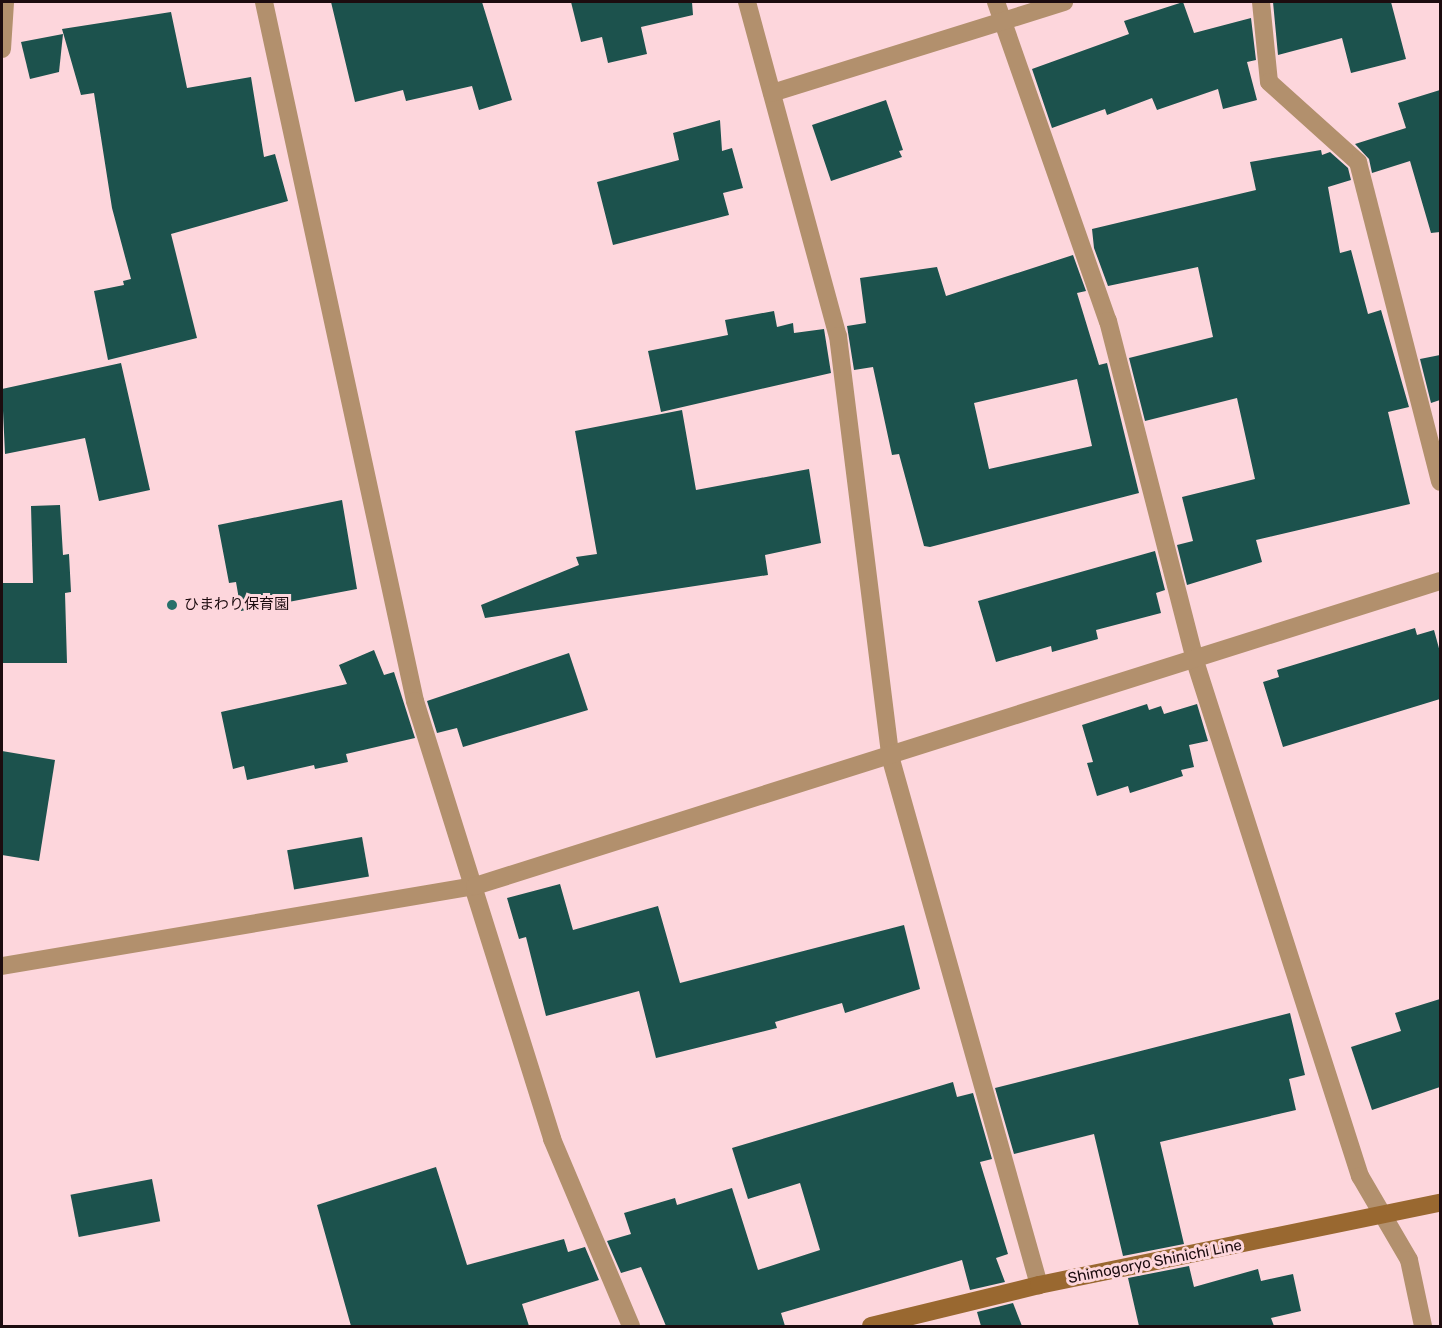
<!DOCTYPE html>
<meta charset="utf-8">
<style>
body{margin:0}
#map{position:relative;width:1442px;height:1328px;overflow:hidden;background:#fdd6dc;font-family:Rubik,"Noto Sans JP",sans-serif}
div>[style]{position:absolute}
.building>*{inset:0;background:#1c524d;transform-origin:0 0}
.street>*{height:18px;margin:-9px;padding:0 9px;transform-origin:9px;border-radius:9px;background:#b2906d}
.secondary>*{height:18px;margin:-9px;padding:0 9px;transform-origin:9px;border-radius:9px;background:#996830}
.dots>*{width:16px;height:16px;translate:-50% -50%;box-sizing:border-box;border:3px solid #fdd6dc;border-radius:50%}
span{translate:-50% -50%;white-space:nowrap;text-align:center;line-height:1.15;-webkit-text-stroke:6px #fdd6dc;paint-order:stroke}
.poi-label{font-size:15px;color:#1c0c0f}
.left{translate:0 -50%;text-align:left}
.street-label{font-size:15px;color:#1c0c0f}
.frame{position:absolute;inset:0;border:3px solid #1c0c0f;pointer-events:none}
</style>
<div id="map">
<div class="building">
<i style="clip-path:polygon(331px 2px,482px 2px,512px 100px,479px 110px,472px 86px,406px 101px,403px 90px,355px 102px)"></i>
<i style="clip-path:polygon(571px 2px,692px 2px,693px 15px,641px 27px,647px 54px,608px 63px,602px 37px,581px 42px)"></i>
<i style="clip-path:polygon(1183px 2px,1194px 33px,1251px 18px,1256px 60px,1247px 62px,1257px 100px,1223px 109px,1218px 89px,1157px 110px,1152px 98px,1107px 115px,1105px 109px,1052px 128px,1032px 69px,1129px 34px,1124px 21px)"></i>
<i style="clip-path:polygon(1273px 2px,1391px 2px,1406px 59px,1351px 73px,1342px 38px,1278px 55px)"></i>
<i style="clip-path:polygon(171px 12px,187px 88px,251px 77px,264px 157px,275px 154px,288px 201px,171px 234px,197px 338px,108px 360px,94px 291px,124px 285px,123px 281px,131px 279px,112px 208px,94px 93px,81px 95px,62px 29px)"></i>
<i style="clip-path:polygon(63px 34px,59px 72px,30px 79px,21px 42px)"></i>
<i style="clip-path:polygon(1440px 90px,1440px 232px,1431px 233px,1410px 161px,1372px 173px,1369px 159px,1355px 144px,1406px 128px,1398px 103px)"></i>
<i style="clip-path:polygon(886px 100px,903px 150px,899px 151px,902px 157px,831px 181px,812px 125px)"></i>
<i style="clip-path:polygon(720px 120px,722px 151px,732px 148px,743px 188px,723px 193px,729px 215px,613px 245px,597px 182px,679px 160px,673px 133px)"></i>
<i style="clip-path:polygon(1321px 150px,1322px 155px,1330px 152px,1348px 168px,1351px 180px,1328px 187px,1340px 253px,1351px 250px,1368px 314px,1381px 310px,1409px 407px,1388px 412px,1410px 504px,1256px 540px,1262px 562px,1187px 585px,1177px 545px,1193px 541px,1182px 497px,1255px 479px,1237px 398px,1145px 421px,1129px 358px,1213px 337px,1198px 267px,1108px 286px,1094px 248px,1092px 229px,1256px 190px,1250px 162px)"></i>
<i style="clip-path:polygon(evenodd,1073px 255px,1086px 291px,1077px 293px,1099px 365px,1107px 363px,1139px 493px,930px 547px,924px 546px,899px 454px,892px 455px,873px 367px,854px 370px,847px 326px,866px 323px,860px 278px,937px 267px,946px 296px,1073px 255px,1077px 379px,1092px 446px,989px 469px,974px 403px,1077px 379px)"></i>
<i style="clip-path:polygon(774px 311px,777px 327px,793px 323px,794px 333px,824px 329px,831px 373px,661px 412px,648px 351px,728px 335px,725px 320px)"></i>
<i style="clip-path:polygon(1440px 355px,1440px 400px,1431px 403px,1420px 359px)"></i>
<i style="clip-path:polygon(121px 363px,150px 490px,99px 501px,85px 438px,5px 454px,2px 389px)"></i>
<i style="clip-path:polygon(682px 410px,696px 490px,809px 469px,821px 543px,765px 555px,768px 575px,485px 618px,481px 605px,579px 565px,576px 557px,597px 554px,575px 431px)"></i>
<i style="clip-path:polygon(342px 500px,357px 589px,241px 611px,236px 582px,229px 583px,218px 525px)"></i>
<i style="clip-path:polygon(60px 505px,63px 555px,69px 554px,71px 592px,65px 593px,67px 663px,2px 663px,2px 583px,33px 583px,31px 506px)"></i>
<i style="clip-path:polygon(1155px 551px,1165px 590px,1156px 593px,1161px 613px,1096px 630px,1098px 639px,1052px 652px,1051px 646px,996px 662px,978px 601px)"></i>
<i style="clip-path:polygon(1415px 628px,1417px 635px,1434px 630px,1440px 652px,1440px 699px,1283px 747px,1263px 682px,1279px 677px,1277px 670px)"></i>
<i style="clip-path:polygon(374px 650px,384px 675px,394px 672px,415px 738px,346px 754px,348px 762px,315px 769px,314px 765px,247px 780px,244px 766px,233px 769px,221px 712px,347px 684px,339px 665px)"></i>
<i style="clip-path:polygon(569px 653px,588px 710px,463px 747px,457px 728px,437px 733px,427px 701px)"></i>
<i style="clip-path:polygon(1147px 704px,1149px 710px,1161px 706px,1164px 714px,1197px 704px,1208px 741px,1189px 745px,1194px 767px,1181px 770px,1183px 776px,1130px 793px,1128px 786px,1097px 796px,1087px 763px,1093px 762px,1082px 725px)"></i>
<i style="clip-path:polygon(2px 751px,55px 760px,39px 861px,2px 855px)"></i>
<i style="left:362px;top:837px;width:40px;height:76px;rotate:80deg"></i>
<i style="clip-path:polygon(560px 884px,573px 930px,658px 906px,680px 983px,904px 925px,920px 989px,845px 1013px,842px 1003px,775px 1022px,777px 1028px,656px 1058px,639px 991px,546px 1016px,526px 937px,519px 939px,507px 898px)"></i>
<i style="clip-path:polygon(1440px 999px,1440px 1087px,1372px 1110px,1351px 1047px,1401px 1031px,1395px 1013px)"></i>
<i style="clip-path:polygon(1290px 1013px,1305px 1075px,1289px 1079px,1296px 1110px,1160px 1142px,1184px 1244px,1123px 1256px,1094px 1134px,1014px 1154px,995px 1088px)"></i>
<i style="clip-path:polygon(953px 1082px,957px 1097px,973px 1093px,992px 1159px,980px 1162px,1008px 1254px,996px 1258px,1005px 1282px,970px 1290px,962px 1260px,781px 1313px,785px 1326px,666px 1326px,641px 1267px,621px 1273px,607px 1241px,631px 1234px,624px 1213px,675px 1198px,677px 1205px,732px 1188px,758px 1270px,820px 1250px,800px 1183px,748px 1199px,732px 1148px)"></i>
<i style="clip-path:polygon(436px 1167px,467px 1265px,564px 1239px,568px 1252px,585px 1247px,599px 1280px,522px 1304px,529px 1326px,351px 1326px,317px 1205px)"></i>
<i style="left:152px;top:1179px;width:43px;height:83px;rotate:79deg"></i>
<i style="clip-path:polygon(1189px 1266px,1194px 1287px,1258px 1269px,1261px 1281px,1293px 1274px,1301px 1311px,1271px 1318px,1274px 1326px,1139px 1326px,1128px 1278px)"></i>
<i style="clip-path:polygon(1013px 1303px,1022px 1326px,981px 1326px,977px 1312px)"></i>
</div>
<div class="street">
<i style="left:264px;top:2px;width:715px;rotate:77.81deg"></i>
<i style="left:415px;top:701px;width:459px;rotate:72.6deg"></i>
<i style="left:552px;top:1139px;width:203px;rotate:67.1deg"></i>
<i style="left:747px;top:2px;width:346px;rotate:74.8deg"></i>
<i style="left:838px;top:336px;width:423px;rotate:82.9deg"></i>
<i style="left:890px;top:756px;width:550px;rotate:74.27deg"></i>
<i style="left:996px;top:2px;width:338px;rotate:70.7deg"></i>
<i style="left:1108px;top:321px;width:351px;rotate:75.6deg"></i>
<i style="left:1195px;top:661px;width:541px;rotate:72.24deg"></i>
<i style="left:1360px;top:1176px;width:97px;rotate:59.7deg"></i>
<i style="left:1409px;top:1260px;width:67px;rotate:78deg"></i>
<i style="left:1261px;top:2px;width:80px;rotate:84.3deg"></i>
<i style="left:1269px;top:82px;width:120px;rotate:42deg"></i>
<i style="left:1358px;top:162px;width:330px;rotate:75.6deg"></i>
<i style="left:2px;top:49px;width:47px;rotate:-86.3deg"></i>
<i style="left:772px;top:93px;width:306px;rotate:-17.3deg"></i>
<i style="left:2px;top:966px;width:480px;rotate:-9.6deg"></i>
<i style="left:475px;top:886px;width:1012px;rotate:-17.54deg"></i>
</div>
<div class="secondary">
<i style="left:871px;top:1326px;width:173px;rotate:-13.7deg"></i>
<i style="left:1039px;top:1285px;width:409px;rotate:-11.6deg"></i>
</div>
<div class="dots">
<i style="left:172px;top:605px;background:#27706a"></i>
</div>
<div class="poi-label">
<span class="left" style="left:184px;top:605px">ひまわり保育園</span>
</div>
<div class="street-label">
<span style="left:1155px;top:1262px;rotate:-11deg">Shimogoryo Shinichi Line</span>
</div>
<div class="frame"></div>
</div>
